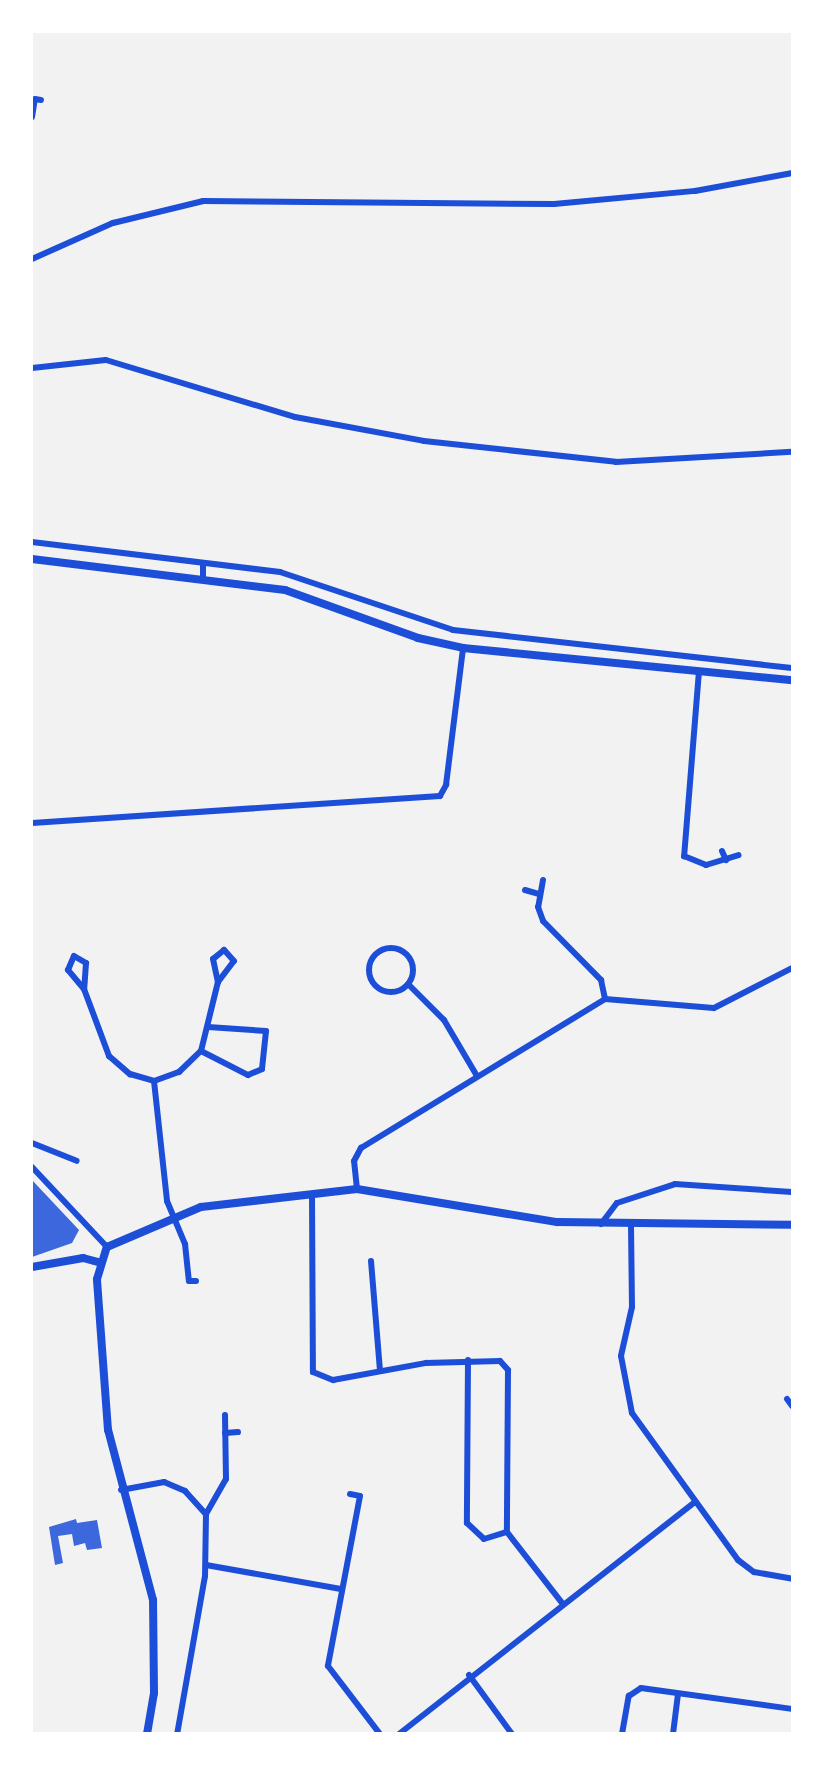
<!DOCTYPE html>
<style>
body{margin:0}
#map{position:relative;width:824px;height:1765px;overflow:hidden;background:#f2f2f2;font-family:"Exo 2",sans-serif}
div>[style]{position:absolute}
.building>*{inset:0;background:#3d67dc}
.minor>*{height:6px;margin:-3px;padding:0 3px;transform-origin:3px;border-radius:3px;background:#1d4ed8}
.minor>.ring{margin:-3px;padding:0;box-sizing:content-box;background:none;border:6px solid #1d4ed8;border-radius:50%}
.tertiary>*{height:8px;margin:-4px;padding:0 4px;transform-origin:4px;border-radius:4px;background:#1d4ed8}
span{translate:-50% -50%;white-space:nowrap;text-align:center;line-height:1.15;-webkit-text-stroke:4.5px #fff;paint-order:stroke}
.frame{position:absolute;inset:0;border:33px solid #fff;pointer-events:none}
</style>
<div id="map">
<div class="building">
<i style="clip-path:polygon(32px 1180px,79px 1230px,72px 1243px,32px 1257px)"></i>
<i style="clip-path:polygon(76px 1519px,77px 1523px,97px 1520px,102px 1548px,87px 1550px,85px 1543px,74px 1546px,72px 1534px,58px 1536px,63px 1563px,55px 1565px,49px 1527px)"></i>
</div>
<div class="minor">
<i style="left:32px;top:117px;width:18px;rotate:-81deg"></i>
<i style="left:35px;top:99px;width:6px;rotate:9deg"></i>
<i style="left:32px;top:259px;width:89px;rotate:-24deg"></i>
<i style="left:113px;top:223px;width:93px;rotate:-13.7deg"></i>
<i style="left:203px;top:201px;width:351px;rotate:0.5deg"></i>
<i style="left:554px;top:204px;width:142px;rotate:-5.3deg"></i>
<i style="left:695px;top:191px;width:99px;rotate:-10.5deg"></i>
<i style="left:32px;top:368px;width:74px;rotate:-6.2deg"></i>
<i style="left:106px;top:360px;width:197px;rotate:16.8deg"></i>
<i style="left:295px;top:417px;width:131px;rotate:10.5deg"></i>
<i style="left:424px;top:441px;width:193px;rotate:6.2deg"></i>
<i style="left:616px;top:462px;width:176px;rotate:-3.3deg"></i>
<i style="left:32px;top:542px;width:250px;rotate:6.9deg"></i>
<i style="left:280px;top:572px;width:182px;rotate:18.5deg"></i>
<i style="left:453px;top:630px;width:341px;rotate:6.4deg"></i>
<i style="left:203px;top:563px;width:16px;rotate:90deg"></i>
<i style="left:699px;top:671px;width:186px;rotate:94.6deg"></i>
<i style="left:684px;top:856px;width:24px;rotate:22deg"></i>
<i style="left:706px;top:865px;width:34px;rotate:-17deg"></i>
<i style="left:32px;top:823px;width:409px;rotate:-3.8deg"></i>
<i style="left:440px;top:796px;width:13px;rotate:-61deg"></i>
<i style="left:446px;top:785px;width:138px;rotate:-82.9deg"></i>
<i style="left:722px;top:851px;width:10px;rotate:66deg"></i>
<i style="left:543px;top:880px;width:27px;rotate:100deg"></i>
<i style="left:538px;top:907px;width:15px;rotate:70deg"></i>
<i style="left:543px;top:921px;width:83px;rotate:45.5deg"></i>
<i style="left:601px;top:980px;width:19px;rotate:78deg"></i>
<i style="left:525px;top:890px;width:15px;rotate:16deg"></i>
<i class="ring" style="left:369px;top:948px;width:38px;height:38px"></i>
<i style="left:408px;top:984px;width:51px;rotate:45deg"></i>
<i style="left:444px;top:1020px;width:65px;rotate:59.5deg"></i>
<i style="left:84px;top:989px;width:25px;rotate:-130deg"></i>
<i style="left:68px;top:970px;width:15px;rotate:-67deg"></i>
<i style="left:74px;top:956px;width:14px;rotate:30deg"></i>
<i style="left:86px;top:963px;width:26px;rotate:94deg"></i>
<i style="left:84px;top:989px;width:72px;rotate:69.5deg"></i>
<i style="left:109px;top:1056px;width:28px;rotate:41deg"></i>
<i style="left:130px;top:1074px;width:25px;rotate:16deg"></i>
<i style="left:154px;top:1081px;width:121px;rotate:83.8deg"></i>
<i style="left:167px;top:1201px;width:47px;rotate:67.3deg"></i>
<i style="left:185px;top:1244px;width:37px;rotate:84deg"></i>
<i style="left:189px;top:1281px;width:7px"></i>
<i style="left:201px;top:1051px;width:53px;rotate:27.1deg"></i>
<i style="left:248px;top:1075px;width:15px;rotate:-23deg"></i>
<i style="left:262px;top:1069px;width:38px;rotate:-84deg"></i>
<i style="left:266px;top:1031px;width:58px;rotate:-176.1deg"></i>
<i style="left:154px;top:1081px;width:27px;rotate:-20deg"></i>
<i style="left:179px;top:1072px;width:30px;rotate:-44deg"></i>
<i style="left:201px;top:1051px;width:71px;rotate:-76.2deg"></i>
<i style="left:218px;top:982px;width:26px;rotate:-53deg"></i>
<i style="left:234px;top:961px;width:15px;rotate:-132deg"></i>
<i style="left:224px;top:950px;width:14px;rotate:141deg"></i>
<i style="left:213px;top:959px;width:24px;rotate:78deg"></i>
<i style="left:32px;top:1143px;width:48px;rotate:21.8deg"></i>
<i style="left:32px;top:1167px;width:110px;rotate:46.8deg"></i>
<i style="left:357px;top:1189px;width:28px;rotate:-96deg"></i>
<i style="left:354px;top:1161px;width:15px;rotate:-62deg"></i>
<i style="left:361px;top:1148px;width:286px;rotate:-31.4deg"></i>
<i style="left:605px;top:999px;width:109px;rotate:4.7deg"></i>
<i style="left:714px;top:1008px;width:88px;rotate:-27.1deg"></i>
<i style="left:312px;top:1196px;width:176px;rotate:89.7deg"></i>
<i style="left:313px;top:1372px;width:22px;rotate:22deg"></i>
<i style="left:333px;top:1380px;width:95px;rotate:-10.4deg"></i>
<i style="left:426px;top:1363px;width:74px;rotate:-1.5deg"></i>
<i style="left:500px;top:1361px;width:12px;rotate:48deg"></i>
<i style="left:508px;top:1370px;width:162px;rotate:90.4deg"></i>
<i style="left:507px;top:1532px;width:90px;rotate:52.2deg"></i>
<i style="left:601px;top:1224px;width:26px;rotate:-53deg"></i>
<i style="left:617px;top:1203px;width:61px;rotate:-18.1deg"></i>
<i style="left:675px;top:1184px;width:117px;rotate:3.9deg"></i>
<i style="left:631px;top:1226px;width:81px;rotate:89.3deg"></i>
<i style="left:632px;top:1307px;width:50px;rotate:102.7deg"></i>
<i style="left:621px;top:1356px;width:58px;rotate:79.1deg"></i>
<i style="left:632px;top:1413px;width:181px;rotate:54.2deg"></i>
<i style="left:738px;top:1560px;width:20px;rotate:37deg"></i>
<i style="left:754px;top:1572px;width:39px;rotate:10deg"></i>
<i style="left:371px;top:1261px;width:109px;rotate:85.3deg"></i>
<i style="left:468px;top:1360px;width:163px;rotate:90.4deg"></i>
<i style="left:467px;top:1523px;width:23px;rotate:43deg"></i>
<i style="left:484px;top:1539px;width:24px;rotate:-17deg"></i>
<i style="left:787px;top:1399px;width:9px;rotate:54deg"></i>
<i style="left:225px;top:1433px;width:13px;rotate:-4deg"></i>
<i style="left:121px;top:1490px;width:44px;rotate:-10.5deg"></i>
<i style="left:164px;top:1482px;width:23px;rotate:23deg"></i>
<i style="left:185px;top:1491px;width:31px;rotate:48deg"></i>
<i style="left:206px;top:1514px;width:62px;rotate:90.9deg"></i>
<i style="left:205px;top:1576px;width:160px;rotate:100deg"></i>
<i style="left:350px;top:1494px;width:10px;rotate:11deg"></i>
<i style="left:360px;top:1496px;width:173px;rotate:100.7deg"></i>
<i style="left:328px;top:1666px;width:86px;rotate:52.6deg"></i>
<i style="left:206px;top:1514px;width:40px;rotate:-60.3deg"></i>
<i style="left:226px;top:1479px;width:64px;rotate:-90.9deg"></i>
<i style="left:206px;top:1565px;width:137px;rotate:10.1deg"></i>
<i style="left:469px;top:1675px;width:73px;rotate:53.9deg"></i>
<i style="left:399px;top:1734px;width:375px;rotate:-38.1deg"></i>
<i style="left:622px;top:1734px;width:39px;rotate:-80deg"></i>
<i style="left:629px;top:1696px;width:14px;rotate:-34deg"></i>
<i style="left:641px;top:1688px;width:152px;rotate:7.9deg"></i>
<i style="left:673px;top:1734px;width:40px;rotate:-82.9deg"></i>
</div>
<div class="tertiary">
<i style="left:32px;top:559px;width:255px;rotate:7deg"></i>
<i style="left:285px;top:590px;width:141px;rotate:19.8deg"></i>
<i style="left:418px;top:638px;width:46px;rotate:12.5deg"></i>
<i style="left:463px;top:648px;width:331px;rotate:5.6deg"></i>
<i style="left:32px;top:1267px;width:52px;rotate:-10deg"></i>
<i style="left:83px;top:1258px;width:16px;rotate:15deg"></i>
<i style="left:147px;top:1734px;width:42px;rotate:-80.3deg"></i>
<i style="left:154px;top:1693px;width:93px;rotate:-90.6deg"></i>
<i style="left:153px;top:1600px;width:176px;rotate:-104.8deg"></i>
<i style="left:108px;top:1430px;width:151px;rotate:-94.2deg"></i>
<i style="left:97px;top:1279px;width:34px;rotate:-73deg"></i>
<i style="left:107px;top:1247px;width:102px;rotate:-23.1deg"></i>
<i style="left:201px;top:1207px;width:157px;rotate:-6.6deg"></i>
<i style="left:357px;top:1189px;width:203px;rotate:9.4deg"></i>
<i style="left:557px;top:1222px;width:235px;rotate:0.7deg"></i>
</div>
<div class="frame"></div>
</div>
